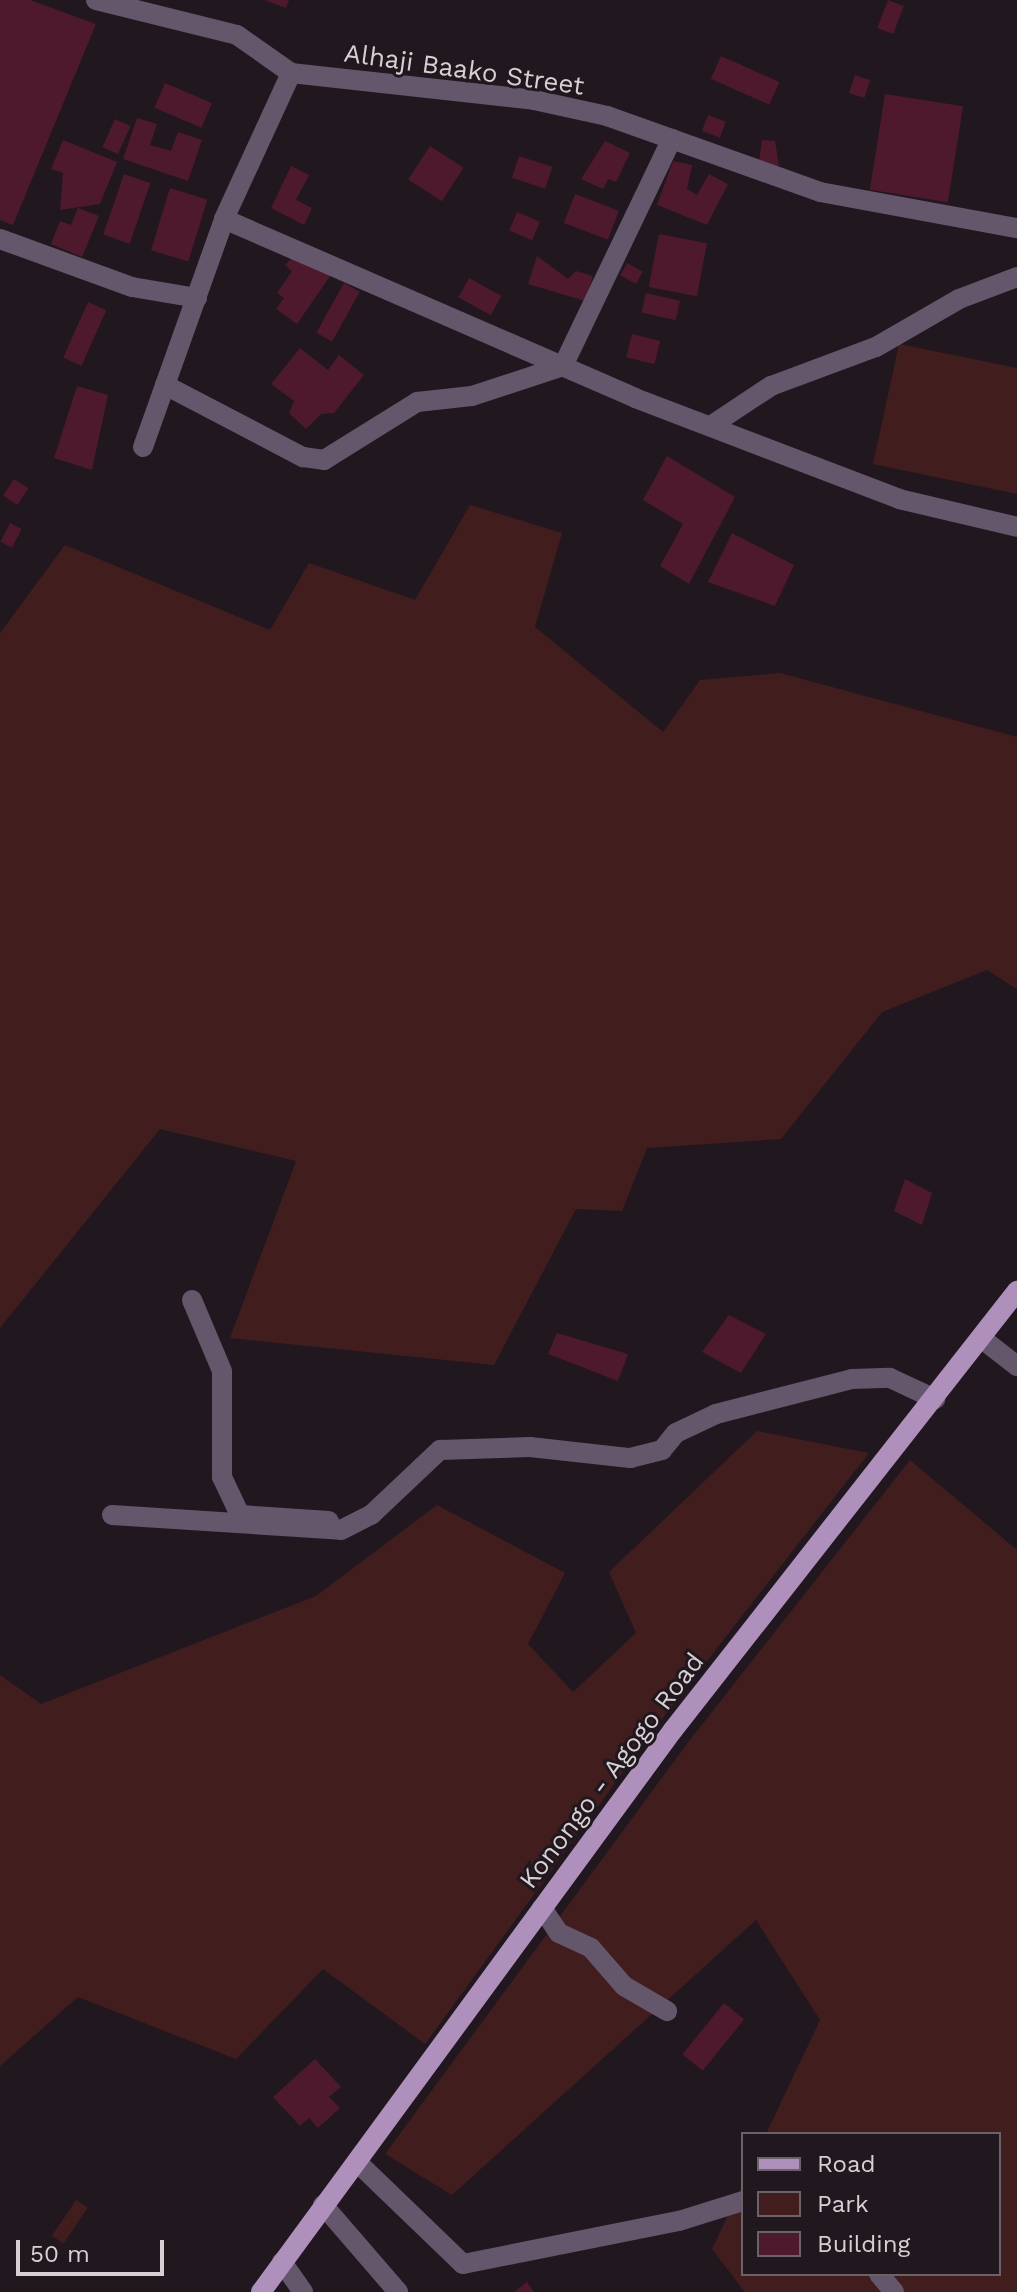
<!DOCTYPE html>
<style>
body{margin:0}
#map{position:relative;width:1017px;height:2292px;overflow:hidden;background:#20181e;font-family:"Work Sans",sans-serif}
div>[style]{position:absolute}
.green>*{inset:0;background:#421d1e;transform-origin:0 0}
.building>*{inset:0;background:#4e182d;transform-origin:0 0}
.minor>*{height:20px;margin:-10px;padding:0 10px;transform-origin:10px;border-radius:10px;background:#64566b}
.major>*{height:20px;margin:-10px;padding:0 10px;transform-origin:10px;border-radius:10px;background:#af90bd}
span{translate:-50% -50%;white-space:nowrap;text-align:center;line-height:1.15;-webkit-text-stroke:6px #20181e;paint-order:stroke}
.street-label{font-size:26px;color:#d6d0d4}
.legend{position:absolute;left:741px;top:2132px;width:260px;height:144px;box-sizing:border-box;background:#20181e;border:2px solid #696267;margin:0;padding:10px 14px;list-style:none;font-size:24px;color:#d6d0d4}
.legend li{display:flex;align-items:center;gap:16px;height:40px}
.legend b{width:40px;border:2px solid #696267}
.scale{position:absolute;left:16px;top:2240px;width:148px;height:36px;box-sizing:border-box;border:4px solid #d6d0d4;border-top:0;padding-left:10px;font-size:24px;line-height:28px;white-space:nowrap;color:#d6d0d4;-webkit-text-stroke:6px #20181e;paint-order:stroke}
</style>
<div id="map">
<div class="green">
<i style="clip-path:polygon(899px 344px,1017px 368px,1017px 494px,873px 464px)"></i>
<i style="clip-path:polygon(470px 505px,562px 533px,535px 627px,663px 732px,700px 680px,780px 673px,1017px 737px,1017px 989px,987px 970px,882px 1012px,781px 1139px,647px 1148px,622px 1211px,576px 1209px,494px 1365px,230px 1338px,296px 1161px,160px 1129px,0 1328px,0 633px,65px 545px,270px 630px,309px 563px,415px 600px)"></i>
<i style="clip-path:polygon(757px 1431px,869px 1453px,661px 1720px,425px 2044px,323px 1969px,236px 2059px,78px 1997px,0 2066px,0 1675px,41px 1704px,316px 1596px,437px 1505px,565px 1573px,528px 1644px,573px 1692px,636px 1633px,609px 1572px)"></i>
<i style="clip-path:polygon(910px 1460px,1017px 1550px,1017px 2292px,745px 2292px,712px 2249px,743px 2184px,743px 2274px,999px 2274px,999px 2134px,766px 2134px,820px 2020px,756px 1920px,452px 2195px,385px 2154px,689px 1741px)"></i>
<i style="left:76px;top:2200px;width:14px;height:43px;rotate:34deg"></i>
</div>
<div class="building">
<i style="clip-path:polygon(0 0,30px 0,96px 24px,13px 225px,0 220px)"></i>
<i style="clip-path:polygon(264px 0,289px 0,286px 8px)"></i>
<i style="left:888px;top:0;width:17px;height:30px;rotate:21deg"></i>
<i style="left:721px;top:56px;width:64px;height:25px;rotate:24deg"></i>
<i style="left:855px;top:75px;width:16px;height:19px;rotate:18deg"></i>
<i style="left:165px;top:83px;width:51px;height:27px;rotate:23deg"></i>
<i style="left:885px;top:94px;width:79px;height:97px;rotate:9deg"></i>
<i style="left:708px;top:115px;width:19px;height:17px;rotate:21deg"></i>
<i style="clip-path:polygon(137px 118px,157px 124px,150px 145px,171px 151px,178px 132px,202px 140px,188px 181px,123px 159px)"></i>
<i style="left:115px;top:119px;width:17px;height:31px;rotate:24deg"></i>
<i style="clip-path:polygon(63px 140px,117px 162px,100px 204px,60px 210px,63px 173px,51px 169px)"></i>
<i style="clip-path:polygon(762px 140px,775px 141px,779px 166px,759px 163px)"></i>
<i style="clip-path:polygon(605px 141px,630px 153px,616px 182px,608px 179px,603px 189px,581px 179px)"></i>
<i style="left:430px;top:146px;width:40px;height:40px;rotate:33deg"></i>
<i style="left:519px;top:156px;width:35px;height:23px;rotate:18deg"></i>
<i style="clip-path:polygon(673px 161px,692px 165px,687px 189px,697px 195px,709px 174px,728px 184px,707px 225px,657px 205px)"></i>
<i style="clip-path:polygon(291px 166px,309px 175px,296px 200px,312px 208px,304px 225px,271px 208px)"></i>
<i style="left:124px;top:174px;width:28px;height:64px;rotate:19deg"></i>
<i style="left:170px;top:188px;width:39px;height:65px;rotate:17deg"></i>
<i style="left:575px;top:194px;width:47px;height:31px;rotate:21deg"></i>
<i style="clip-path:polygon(78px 208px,99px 216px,82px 257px,51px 244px,60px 221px,71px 225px)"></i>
<i style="left:517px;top:212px;width:25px;height:20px;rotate:23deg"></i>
<i style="left:659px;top:234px;width:49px;height:54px;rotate:11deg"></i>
<i style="clip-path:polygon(296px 254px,333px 272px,297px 324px,276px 309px,284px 298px,277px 293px,292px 271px,285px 265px)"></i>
<i style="clip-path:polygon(537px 256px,568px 279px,576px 271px,593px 276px,585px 301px,528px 284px)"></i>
<i style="left:627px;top:263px;width:18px;height:14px;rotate:29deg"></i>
<i style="left:469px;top:278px;width:37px;height:22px;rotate:29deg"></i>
<i style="left:344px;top:283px;width:18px;height:57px;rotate:29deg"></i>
<i style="left:646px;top:293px;width:35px;height:20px;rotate:13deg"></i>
<i style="left:88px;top:302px;width:20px;height:61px;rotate:24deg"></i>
<i style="left:632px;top:334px;width:29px;height:24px;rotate:14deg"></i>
<i style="clip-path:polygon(300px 348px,328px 370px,339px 355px,364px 375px,334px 413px,321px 414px,306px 429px,289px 413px,294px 401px,271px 384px)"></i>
<i style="clip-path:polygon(77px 386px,108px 395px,92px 470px,54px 458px)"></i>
<i style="clip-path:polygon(667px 456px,735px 497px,689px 584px,660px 566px,683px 524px,643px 500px)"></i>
<i style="left:14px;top:479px;width:17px;height:20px;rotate:33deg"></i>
<i style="left:10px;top:523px;width:13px;height:21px;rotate:27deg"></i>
<i style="clip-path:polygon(732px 533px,794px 565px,775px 606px,708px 582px)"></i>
<i style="clip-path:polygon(905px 1179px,932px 1193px,922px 1225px,894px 1211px)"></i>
<i style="clip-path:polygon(729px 1315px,766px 1334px,741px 1373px,702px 1352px)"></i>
<i style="clip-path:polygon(557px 1333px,628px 1354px,618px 1381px,548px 1354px)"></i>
<i style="left:724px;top:2003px;width:26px;height:66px;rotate:39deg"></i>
<i style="clip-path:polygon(315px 2059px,341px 2087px,329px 2097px,340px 2108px,318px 2128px,309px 2118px,300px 2126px,273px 2097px)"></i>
<i style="clip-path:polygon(527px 2282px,534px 2292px,514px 2292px)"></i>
</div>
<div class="minor">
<i style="left:96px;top:0;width:145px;rotate:13.9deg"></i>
<i style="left:237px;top:35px;width:66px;rotate:35.1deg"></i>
<i style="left:291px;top:73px;width:244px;rotate:6.3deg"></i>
<i style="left:534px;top:100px;width:75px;rotate:12.4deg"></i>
<i style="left:607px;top:116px;width:226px;rotate:19.6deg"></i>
<i style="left:820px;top:192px;width:200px;rotate:10.4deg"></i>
<i style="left:224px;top:219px;width:448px;rotate:23.5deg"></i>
<i style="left:635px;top:398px;width:283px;rotate:20.9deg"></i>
<i style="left:899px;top:499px;width:121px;rotate:13.3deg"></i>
<i style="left:0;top:239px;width:140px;rotate:20deg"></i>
<i style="left:132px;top:287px;width:66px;rotate:9.6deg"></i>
<i style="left:165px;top:385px;width:156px;rotate:27.6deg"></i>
<i style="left:303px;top:457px;width:21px;rotate:8deg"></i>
<i style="left:324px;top:460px;width:110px;rotate:-31.9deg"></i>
<i style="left:417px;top:402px;width:55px;rotate:-6.2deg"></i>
<i style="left:472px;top:396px;width:96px;rotate:-18.2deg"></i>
<i style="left:563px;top:366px;width:252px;rotate:-64.4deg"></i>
<i style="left:712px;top:425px;width:71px;rotate:-33.5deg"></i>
<i style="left:771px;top:386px;width:112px;rotate:-20.4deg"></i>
<i style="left:876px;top:347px;width:96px;rotate:-30deg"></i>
<i style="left:959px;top:299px;width:62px;rotate:-20.8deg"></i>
<i style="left:143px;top:447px;width:242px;rotate:-70.4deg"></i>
<i style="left:224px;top:219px;width:161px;rotate:-65.3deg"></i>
<i style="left:192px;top:1300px;width:77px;rotate:67.1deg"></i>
<i style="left:222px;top:1371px;width:106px;rotate:90deg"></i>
<i style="left:222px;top:1477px;width:42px;rotate:64.7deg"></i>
<i style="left:240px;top:1515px;width:89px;rotate:3.9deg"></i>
<i style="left:981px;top:1338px;width:46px;rotate:37.9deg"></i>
<i style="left:112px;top:1515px;width:229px;rotate:3.7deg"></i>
<i style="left:341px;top:1530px;width:34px;rotate:-27deg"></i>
<i style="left:371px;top:1515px;width:95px;rotate:-43.3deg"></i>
<i style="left:440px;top:1450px;width:90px;rotate:-1.9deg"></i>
<i style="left:530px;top:1447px;width:101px;rotate:6.3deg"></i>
<i style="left:630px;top:1458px;width:33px;rotate:-14deg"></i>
<i style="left:662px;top:1450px;width:22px;rotate:-51deg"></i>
<i style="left:676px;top:1433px;width:44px;rotate:-25.4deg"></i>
<i style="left:716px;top:1414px;width:140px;rotate:-14.4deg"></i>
<i style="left:852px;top:1379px;width:38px;rotate:-2deg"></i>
<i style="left:890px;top:1378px;width:50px;rotate:25deg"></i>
<i style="left:542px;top:1908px;width:30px;rotate:56deg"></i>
<i style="left:559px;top:1933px;width:35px;rotate:25deg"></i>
<i style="left:591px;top:1948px;width:50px;rotate:49deg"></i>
<i style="left:624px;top:1986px;width:50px;rotate:30.2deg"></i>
<i style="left:357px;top:2162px;width:147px;rotate:43.9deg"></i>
<i style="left:463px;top:2264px;width:220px;rotate:-11.3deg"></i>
<i style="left:679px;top:2221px;width:67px;rotate:-17.4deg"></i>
<i style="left:323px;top:2205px;width:115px;rotate:49.2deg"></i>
<i style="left:282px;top:2262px;width:37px;rotate:55deg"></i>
<i style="left:879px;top:2274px;width:23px;rotate:50deg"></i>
</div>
<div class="major">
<i style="left:261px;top:2292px;width:697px;rotate:-53.76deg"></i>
<i style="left:673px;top:1730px;width:558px;rotate:-51.92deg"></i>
</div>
<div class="street-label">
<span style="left:464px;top:70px;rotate:8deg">Alhaji Baako Street</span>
<span style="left:612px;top:1771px;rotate:-53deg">Konongo - Agogo Road</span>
</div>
<ul class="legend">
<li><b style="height:10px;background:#af90bd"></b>Road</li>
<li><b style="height:22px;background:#421d1e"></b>Park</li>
<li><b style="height:22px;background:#4e182d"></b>Building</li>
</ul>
<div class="scale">50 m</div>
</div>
